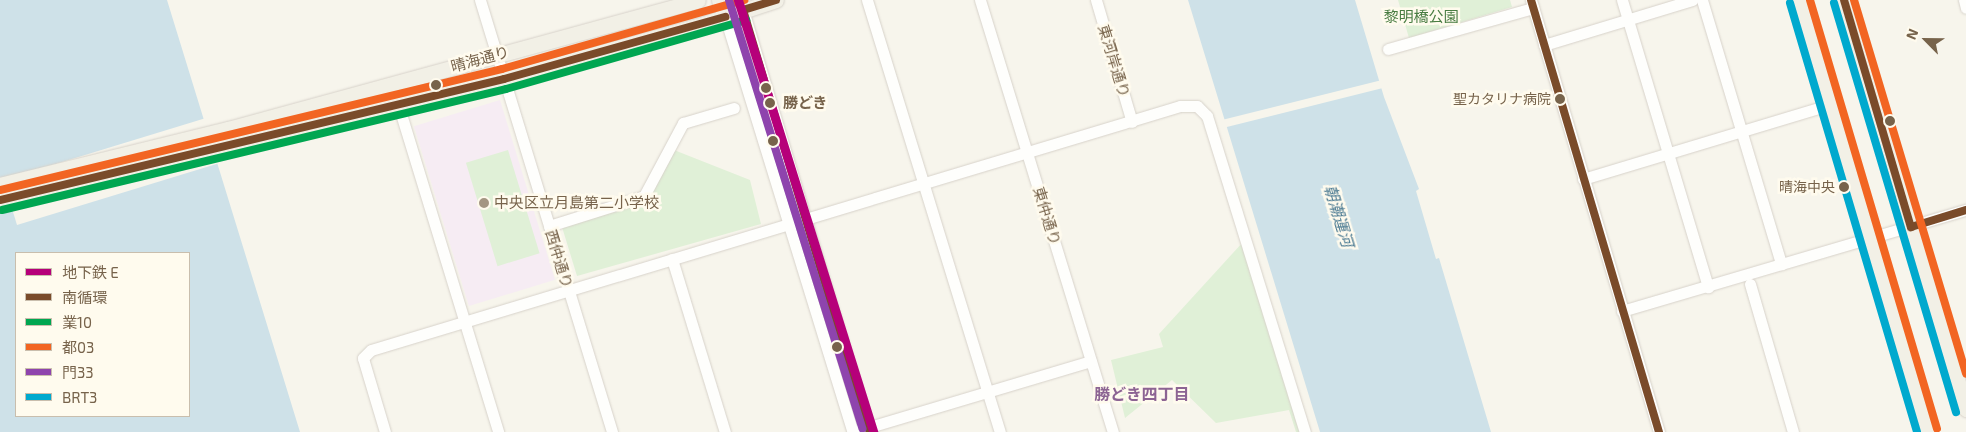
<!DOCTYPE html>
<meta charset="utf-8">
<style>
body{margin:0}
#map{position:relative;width:1966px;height:432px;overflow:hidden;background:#f7f5ec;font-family:"Exo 2","Noto Sans JP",sans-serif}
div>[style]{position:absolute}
.education>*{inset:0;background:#f6ecf3;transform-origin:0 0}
.green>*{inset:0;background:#e0f0d7;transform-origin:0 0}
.water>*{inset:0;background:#cee1e8}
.pier>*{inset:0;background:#f7f5ec;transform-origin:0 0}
.roads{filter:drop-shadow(0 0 1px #d7d2ca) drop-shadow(0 0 1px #d7d2ca)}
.minor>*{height:11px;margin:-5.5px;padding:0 5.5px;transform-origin:5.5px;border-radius:5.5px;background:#fefefc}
.major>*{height:15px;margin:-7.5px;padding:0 7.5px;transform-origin:7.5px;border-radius:7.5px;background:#f2f0e6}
.bus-1>*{height:8px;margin:-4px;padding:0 4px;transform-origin:4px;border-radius:4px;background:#7a4b2a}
.bus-2>*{height:8px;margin:-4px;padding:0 4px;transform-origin:4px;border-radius:4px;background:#00a651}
.bus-3>*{height:8px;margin:-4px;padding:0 4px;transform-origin:4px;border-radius:4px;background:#f26522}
.bus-4>*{height:8px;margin:-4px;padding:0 4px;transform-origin:4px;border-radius:4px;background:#8e44ad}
.bus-5>*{height:8px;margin:-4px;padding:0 4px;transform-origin:4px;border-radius:4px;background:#00a9ce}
.metro-1>*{height:9px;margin:-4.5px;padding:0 4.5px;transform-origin:4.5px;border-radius:4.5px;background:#b6007a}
.dots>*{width:14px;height:14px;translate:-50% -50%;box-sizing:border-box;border:2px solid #fffbee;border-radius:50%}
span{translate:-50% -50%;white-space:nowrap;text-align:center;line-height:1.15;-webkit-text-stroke:5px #fffbee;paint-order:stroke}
.bus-label{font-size:14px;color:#77634b}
.right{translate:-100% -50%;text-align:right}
.park-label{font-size:15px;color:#4a7d43}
.street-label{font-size:15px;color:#77634b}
.stop-label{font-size:15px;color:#77634b;font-weight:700}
.left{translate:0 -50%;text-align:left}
.poi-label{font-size:15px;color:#77634b}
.water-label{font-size:16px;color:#487891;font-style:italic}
.neighbourhood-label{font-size:16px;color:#8c6493;font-weight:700}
.legend{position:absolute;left:15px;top:252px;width:175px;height:165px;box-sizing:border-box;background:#fffbee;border:1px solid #c9bead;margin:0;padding:6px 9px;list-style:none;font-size:15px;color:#77634b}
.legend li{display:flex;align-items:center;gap:10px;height:25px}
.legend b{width:25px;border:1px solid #c9bead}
.north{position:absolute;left:1901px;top:15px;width:50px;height:50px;-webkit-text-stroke:4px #fffbee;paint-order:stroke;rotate:293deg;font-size:14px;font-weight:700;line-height:20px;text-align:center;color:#77634b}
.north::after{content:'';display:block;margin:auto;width:18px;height:22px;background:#77634b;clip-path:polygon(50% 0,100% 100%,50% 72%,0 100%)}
</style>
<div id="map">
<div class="education">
<i style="left:500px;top:100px;width:188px;height:90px;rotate:73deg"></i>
</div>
<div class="green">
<i style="clip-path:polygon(1398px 0,1510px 0,1512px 7px,1409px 38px)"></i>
<i style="left:508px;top:150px;width:108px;height:44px;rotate:73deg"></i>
<i style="clip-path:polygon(674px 150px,750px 180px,761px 224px,577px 276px,562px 227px,647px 200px)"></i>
<i style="clip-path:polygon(1243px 242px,1301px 432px,1296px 432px,1289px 410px,1216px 423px,1172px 380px,1125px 418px,1111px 360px,1163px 347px,1159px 334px)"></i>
</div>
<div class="water">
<i style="clip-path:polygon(evenodd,0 0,167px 0,300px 432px,0 432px,0 0,16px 253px,189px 253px,189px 416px,16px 416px,16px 253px)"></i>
<i style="clip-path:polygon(1188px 0,1355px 0,1384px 97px,1419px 189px,1416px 191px,1436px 259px,1439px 258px,1491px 432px,1320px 432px)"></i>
</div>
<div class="pier">
<i style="left:1382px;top:80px;width:8px;height:164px;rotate:76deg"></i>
<i style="left:206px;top:118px;width:47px;height:212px;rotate:73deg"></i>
</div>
<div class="roads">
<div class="minor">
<i style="left:480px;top:0;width:452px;rotate:73deg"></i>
<i style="left:867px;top:0;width:452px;rotate:72.9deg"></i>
<i style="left:980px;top:0;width:452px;rotate:72.9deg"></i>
<i style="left:1096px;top:0;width:127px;rotate:73.6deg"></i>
<i style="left:1531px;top:0;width:451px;rotate:73.5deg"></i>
<i style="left:1622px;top:0;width:300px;rotate:73.3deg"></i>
<i style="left:1702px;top:0;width:276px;rotate:73.3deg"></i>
<i style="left:1964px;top:0;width:8px;rotate:76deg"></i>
<i style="left:743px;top:10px;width:441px;rotate:73.3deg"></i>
<i style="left:725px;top:17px;width:434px;rotate:72.9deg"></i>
<i style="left:1544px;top:45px;width:155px;rotate:-16.9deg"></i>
<i style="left:1388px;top:49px;width:151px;rotate:-15.8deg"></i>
<i style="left:398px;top:104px;width:343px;rotate:73deg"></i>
<i style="left:1583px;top:179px;width:259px;rotate:-16.8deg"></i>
<i style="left:549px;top:226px;width:100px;rotate:-17.5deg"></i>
<i style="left:644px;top:196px;width:83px;rotate:-61.9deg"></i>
<i style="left:683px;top:123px;width:53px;rotate:-16.4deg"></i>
<i style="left:672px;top:259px;width:181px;rotate:73deg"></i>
<i style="left:1750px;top:284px;width:154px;rotate:73.8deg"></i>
<i style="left:1622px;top:311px;width:359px;rotate:-16.4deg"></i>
<i style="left:385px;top:432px;width:77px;rotate:-106.6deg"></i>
<i style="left:363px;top:358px;width:11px;rotate:-45deg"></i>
<i style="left:371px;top:350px;width:845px;rotate:-16.78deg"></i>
<i style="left:1180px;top:106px;width:17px"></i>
<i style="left:1197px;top:106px;width:14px;rotate:45deg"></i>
<i style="left:1207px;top:116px;width:331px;rotate:72.8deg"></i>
<i style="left:853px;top:432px;width:248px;rotate:-16.6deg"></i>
</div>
<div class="major">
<i style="left:719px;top:0;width:18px;rotate:71deg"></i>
<i style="left:1800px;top:0;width:450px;rotate:73.6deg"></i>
<i style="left:1844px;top:0;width:427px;rotate:73.4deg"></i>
<i style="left:0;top:185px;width:235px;rotate:-13.8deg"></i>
<i style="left:228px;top:129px;width:487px;rotate:-15.3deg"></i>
<i style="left:0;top:200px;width:518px;rotate:-13.5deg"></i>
<i style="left:504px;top:79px;width:200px;rotate:-15.4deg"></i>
<i style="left:697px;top:26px;width:83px;rotate:-18.2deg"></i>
</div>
</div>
<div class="bus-1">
<i style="left:776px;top:0;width:34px;rotate:163deg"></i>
<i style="left:743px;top:10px;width:441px;rotate:73.3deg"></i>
<i style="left:1531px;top:0;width:451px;rotate:73.5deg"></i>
<i style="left:1844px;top:0;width:237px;rotate:73.6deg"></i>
<i style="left:1911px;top:227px;width:58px;rotate:-17.2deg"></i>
<i style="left:0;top:200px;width:518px;rotate:-13.5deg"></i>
<i style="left:504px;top:79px;width:230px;rotate:-15.7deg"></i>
</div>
<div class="bus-2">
<i style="left:2px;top:210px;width:518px;rotate:-13.5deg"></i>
<i style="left:506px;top:89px;width:250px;rotate:-16deg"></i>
</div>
<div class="bus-3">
<i style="left:1810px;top:0;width:447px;rotate:73.5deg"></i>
<i style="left:1854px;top:0;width:390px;rotate:73.3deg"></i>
<i style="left:0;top:190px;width:516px;rotate:-13.55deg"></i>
<i style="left:502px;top:69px;width:252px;rotate:-15.9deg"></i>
</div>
<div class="bus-4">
<i style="left:729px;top:0;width:449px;rotate:72.7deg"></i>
</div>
<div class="bus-5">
<i style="left:1790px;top:3px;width:447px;rotate:73.5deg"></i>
<i style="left:1834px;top:3px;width:427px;rotate:73.4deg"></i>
</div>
<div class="metro-1">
<i style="left:738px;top:0;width:453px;rotate:72.6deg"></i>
</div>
<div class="dots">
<i style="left:436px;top:85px;background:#77634b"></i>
<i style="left:766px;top:88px;background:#77634b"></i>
<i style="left:1560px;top:99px;background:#77634b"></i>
<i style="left:770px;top:103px;background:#77634b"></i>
<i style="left:1890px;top:121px;background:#77634b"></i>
<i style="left:773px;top:141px;background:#77634b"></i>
<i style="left:1844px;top:187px;background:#77634b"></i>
<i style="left:484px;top:203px;background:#a49683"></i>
<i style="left:837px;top:347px;background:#77634b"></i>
</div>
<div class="bus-label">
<span class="right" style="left:1551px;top:99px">聖カタリナ病院</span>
<span class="right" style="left:1835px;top:187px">晴海中央</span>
</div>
<div class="park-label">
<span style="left:1421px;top:17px">黎明橋公園</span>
</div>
<div class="street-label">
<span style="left:480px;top:59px;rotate:-15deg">晴海通り</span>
<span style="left:1114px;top:61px;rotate:73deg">東河岸通り</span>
<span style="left:1047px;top:216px;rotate:73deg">東仲通り</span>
<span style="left:559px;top:259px;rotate:73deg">西仲通り</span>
</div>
<div class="stop-label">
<span class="left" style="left:783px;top:103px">勝どき</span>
</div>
<div class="poi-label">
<span class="left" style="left:494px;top:203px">中央区立月島第二小学校</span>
</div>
<div class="water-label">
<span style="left:1339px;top:216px;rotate:73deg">朝潮運河</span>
</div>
<div class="neighbourhood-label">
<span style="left:1142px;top:394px">勝どき四丁目</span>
</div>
<ul class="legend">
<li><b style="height:6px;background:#b6007a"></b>地下鉄 E</li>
<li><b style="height:6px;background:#7a4b2a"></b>南循環</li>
<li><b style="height:6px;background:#00a651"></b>業10</li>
<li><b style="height:6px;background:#f26522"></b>都03</li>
<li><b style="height:6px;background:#8e44ad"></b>門33</li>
<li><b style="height:6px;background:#00a9ce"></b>BRT3</li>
</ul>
<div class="north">N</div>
</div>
